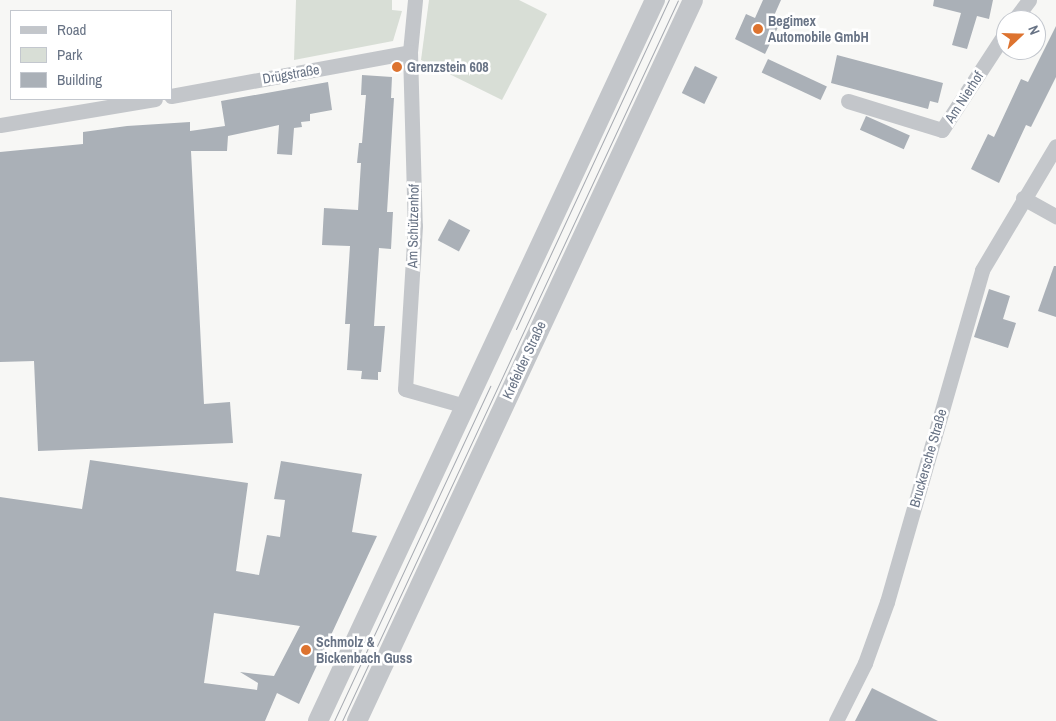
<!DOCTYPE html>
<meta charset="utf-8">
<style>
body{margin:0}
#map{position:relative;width:1056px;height:721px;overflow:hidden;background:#f7f7f5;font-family:"Archivo Narrow",sans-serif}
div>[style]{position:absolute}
.green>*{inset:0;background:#d8ded6}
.building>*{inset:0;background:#aab0b7;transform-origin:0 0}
.minor>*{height:15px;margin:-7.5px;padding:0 7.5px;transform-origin:7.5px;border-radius:7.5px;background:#c3c6ca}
.tertiary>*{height:20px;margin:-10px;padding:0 10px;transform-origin:10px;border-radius:10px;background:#c3c6ca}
.tram>*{height:1px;margin:-0.5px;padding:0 0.5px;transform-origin:0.5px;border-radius:0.5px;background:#a6aab1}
.dots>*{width:14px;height:14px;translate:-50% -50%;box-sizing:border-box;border:2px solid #fff;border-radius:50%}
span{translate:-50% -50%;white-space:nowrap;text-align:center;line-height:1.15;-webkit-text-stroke:5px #fff;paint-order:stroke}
.poi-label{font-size:14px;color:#687385;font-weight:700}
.left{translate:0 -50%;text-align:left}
.street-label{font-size:14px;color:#687385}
.legend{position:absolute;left:10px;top:10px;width:162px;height:90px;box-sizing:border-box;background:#fff;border:1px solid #c3c7ce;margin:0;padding:6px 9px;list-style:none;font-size:15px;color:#687385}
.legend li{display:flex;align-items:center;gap:10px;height:25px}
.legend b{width:25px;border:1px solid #c3c7ce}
.north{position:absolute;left:996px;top:10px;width:50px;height:50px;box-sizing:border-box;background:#fff;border:1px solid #c3c7ce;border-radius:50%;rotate:69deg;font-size:14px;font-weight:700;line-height:20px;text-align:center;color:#687385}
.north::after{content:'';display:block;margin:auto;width:18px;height:22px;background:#dd732f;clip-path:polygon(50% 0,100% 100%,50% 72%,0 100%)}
</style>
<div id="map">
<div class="green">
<i style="clip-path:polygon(296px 0,392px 0,392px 10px,402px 11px,393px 41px,294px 60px)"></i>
<i style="clip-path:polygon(429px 0,519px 0,547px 14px,502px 100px,421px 60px)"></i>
</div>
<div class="building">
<i style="clip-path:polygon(763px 0,781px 0,773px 18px,781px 21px,765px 54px,735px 39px,746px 14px,755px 18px)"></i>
<i style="clip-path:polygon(934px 0,993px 0,989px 19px,977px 16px,967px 49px,952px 45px,961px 13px,933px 6px)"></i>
<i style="clip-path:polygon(1056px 26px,1056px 77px,1031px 127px,1026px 125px,999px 183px,971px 169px,988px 134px,994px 137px,1021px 79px,1028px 82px)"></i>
<i style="clip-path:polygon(837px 55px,943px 83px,938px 103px,930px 101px,928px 109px,831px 83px)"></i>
<i style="left:768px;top:59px;width:65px;height:15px;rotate:25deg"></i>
<i style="left:695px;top:66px;width:25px;height:30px;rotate:26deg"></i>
<i style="clip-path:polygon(362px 75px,392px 77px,391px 98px,394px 98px,387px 212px,393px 212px,391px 249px,379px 248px,374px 326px,385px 326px,381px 372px,378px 372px,378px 380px,361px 379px,362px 371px,347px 370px,350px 324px,345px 324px,350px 246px,322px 245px,324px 208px,358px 210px,361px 163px,357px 163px,359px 143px,362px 143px,366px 95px,361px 95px)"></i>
<i style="clip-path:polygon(328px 82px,332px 110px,310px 114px,310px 121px,301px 122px,302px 127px,294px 128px,292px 155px,277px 154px,279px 125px,228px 136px,227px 151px,191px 151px,204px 404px,230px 402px,233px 443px,38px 451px,34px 361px,0 362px,0 152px,83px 144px,83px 132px,127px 126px,190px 122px,190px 131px,225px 126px,221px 101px)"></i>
<i style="left:866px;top:116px;width:48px;height:15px;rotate:24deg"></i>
<i style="left:449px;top:219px;width:24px;height:24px;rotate:28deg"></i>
<i style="clip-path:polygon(1054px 266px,1056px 266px,1056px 317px,1038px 311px)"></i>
<i style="clip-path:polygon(989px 289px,1010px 296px,1003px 319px,1016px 323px,1008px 348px,974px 337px)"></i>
<i style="clip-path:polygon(evenodd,90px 460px,248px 483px,236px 571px,259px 575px,267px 535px,280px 537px,285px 500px,274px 499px,281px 461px,362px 474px,352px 532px,377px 536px,299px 704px,277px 693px,265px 721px,0 721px,0 497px,82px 509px,90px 460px,214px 613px,300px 626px,274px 676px,240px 672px,258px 683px,257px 690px,204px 683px,214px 613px)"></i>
<i style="clip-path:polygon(872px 688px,938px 721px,855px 721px)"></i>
</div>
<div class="minor">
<i style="left:415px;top:0;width:52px;rotate:95.5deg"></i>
<i style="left:410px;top:52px;width:174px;rotate:88.4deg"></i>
<i style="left:415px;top:226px;width:163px;rotate:93.5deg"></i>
<i style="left:405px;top:389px;width:62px;rotate:15.8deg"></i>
<i style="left:1014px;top:20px;width:25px;rotate:-53deg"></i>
<i style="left:171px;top:96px;width:243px;rotate:-10.4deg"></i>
<i style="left:848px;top:101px;width:98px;rotate:17.1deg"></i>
<i style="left:942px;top:130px;width:117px;rotate:-56.9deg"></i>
<i style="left:0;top:125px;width:157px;rotate:-9.5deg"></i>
<i style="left:1023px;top:198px;width:38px;rotate:29deg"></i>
<i style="left:836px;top:721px;width:65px;rotate:-63.4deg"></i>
<i style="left:865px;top:663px;width:65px;rotate:-70.2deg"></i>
<i style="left:887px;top:602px;width:345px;rotate:-74deg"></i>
<i style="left:982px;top:270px;width:144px;rotate:-59.2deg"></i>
</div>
<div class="tertiary">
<i style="left:318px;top:721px;width:796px;rotate:-64.95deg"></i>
<i style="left:357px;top:721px;width:795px;rotate:-65.01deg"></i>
</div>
<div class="tram">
<i style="left:516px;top:329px;width:363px;rotate:-65.1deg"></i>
<i style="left:334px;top:721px;width:370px;rotate:-65deg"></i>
<i style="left:342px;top:721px;width:795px;rotate:-65.01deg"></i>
</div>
<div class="dots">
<i style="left:758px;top:29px;background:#dd732f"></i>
<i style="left:397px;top:67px;background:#dd732f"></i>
<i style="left:306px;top:650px;background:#dd732f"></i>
</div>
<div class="poi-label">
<span class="left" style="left:768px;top:29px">Begimex<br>Automobile GmbH</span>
<span class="left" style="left:407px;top:67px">Grenzstein 608</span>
<span class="left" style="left:316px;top:650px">Schmolz &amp;<br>Bickenbach Guss</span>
</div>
<div class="street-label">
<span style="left:291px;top:74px;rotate:-10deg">Drügstraße</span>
<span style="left:964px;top:97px;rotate:-57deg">Am Nierhof</span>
<span style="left:413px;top:226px;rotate:-89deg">Am Schützenhof</span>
<span style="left:524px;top:360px;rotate:-65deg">Krefelder Straße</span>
<span style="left:928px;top:458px;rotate:-74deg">Bruckersche Straße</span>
</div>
<ul class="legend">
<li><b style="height:6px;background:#c3c6ca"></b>Road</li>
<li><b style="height:14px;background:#d8ded6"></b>Park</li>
<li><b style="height:14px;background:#aab0b7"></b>Building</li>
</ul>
<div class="north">N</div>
</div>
